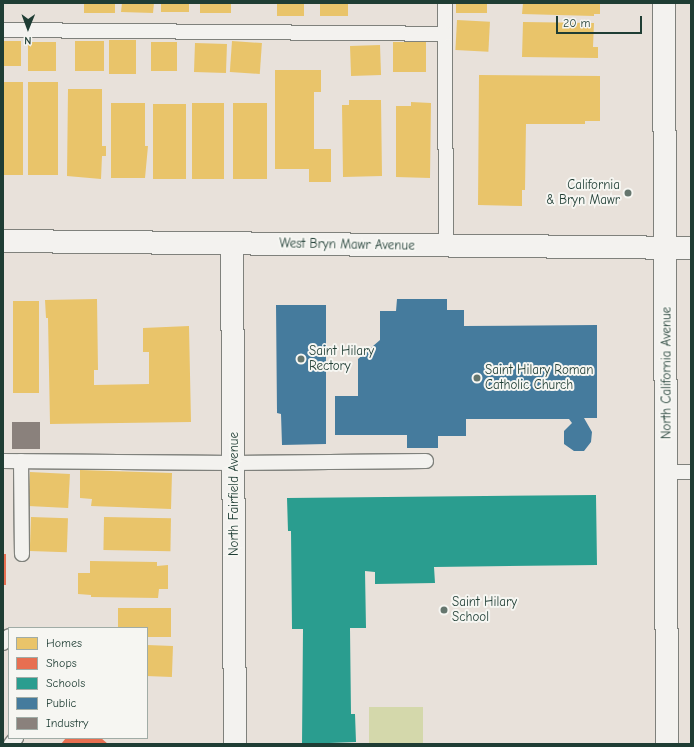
<!DOCTYPE html>
<html>
<head>
<meta charset="utf-8">
<style>
	body { margin:0 }
	#map { position:relative; width:694px; height:747px; overflow:hidden; background:#e8e1da; font-family:"Comic Neue",sans-serif }
	div>[style] { position:absolute }
	.green>* { inset:0; background:#d4d8ab; transform-origin:0 0 }
	.homes>* { inset:0; background:#e9c46a; transform-origin:0 0 }
	.shops>* { inset:0; background:#e76f51; transform-origin:0 0 }
	.schools>* { inset:0; background:#2a9d8f }
	.public>* { inset:0; background:#457b9d }
	.industry>* { inset:0; background:#8a817c; transform-origin:0 0 }
	.roads { filter:drop-shadow(1px 0 #7f817c) drop-shadow(-1px 0 #7f817c) drop-shadow(0 1px #7f817c) drop-shadow(0 -1px #7f817c) }
	.lane>* { height:14px; margin:-7px; padding:0 7px; transform-origin:7px; border-radius:7px; background:#f3f2ef }
	.street>* { height:22px; margin:-11px; padding:0 11px; transform-origin:11px; border-radius:11px; background:#f3f2ef }
	.secondary>* { height:22px; margin:-11px; padding:0 11px; transform-origin:11px; border-radius:11px; background:#f3f2ef }
	.dots>* { width:11px; height:11px; translate:-50% -50%; box-sizing:border-box; border:2px solid #f6f6f2; border-radius:50% }
	span { translate:-50% -50%; white-space:nowrap; text-align:center; line-height:1.15; -webkit-text-stroke:4px #f6f6f2; paint-order:stroke }
	.poi-label { font-size:13px; color:#1f3d34 }
	.right { translate:-100% -50%; text-align:right }
	.left { translate:0 -50%; text-align:left }
	.street-label { font-size:13px; color:#1f3d34 }
	.frame { position:absolute; inset:0; border:4px solid #1f3d34; pointer-events:none }
	.legend { position:absolute; left:8px; top:627px; width:140px; height:112px; box-sizing:border-box; background:#f6f6f2; border:1px solid #a0aca6; margin:0; padding:5px 7px; list-style:none; font-size:12px; color:#1f3d34 }
	.legend li { display:flex; align-items:center; gap:8px; height:20px }
	.legend b { width:20px; border:1px solid #a0aca6 }
	.north { position:absolute; left:8px; top:8px; width:40px; height:40px; -webkit-text-stroke:3px #f6f6f2; paint-order:stroke; rotate:181deg; font-size:11px; font-weight:700; line-height:16px; text-align:center; color:#1f3d34 }
	.north::after { content:''; display:block; margin:auto; width:14px; height:18px; background:#1f3d34; clip-path:polygon(50% 0,100% 100%,50% 72%,0 100%) }
	.scale { position:absolute; left:556px; top:16px; width:86px; height:18px; box-sizing:border-box; border:2px solid #1f3d34; border-top:0; padding-left:5px; font-size:12px; line-height:14px; white-space:nowrap; color:#1f3d34; -webkit-text-stroke:3px #f6f6f2; paint-order:stroke }
</style>
</head>
<body>
<div id="map">
	<div class="green">
		<i style="left:369px;top:707px;width:54px;height:37px"></i>
	</div>
	<div class="homes">
		<i style="left:84px;top:3px;width:31px;height:10px"></i>
		<i style="clip-path:polygon(122px 3px,154px 3px,153px 13px,121px 12px)"></i>
		<i style="left:161px;top:3px;width:28px;height:9px"></i>
		<i style="left:200px;top:3px;width:31px;height:10px"></i>
		<i style="left:277px;top:3px;width:27px;height:13px"></i>
		<i style="left:320px;top:3px;width:28px;height:13px"></i>
		<i style="left:456px;top:3px;width:31px;height:10px"></i>
		<i style="clip-path:polygon(523px 3px,594px 3px,600px 4px,600px 14px,594px 14px,594px 16px,522px 14px)"></i>
		<i style="left:457px;top:20px;width:33px;height:30px;rotate:3deg"></i>
		<i style="clip-path:polygon(523px 22px,594px 23px,593px 47px,598px 47px,598px 58px,522px 57px)"></i>
		<i style="left:136px;top:40px;width:34px;height:27px;rotate:90deg"></i>
		<i style="left:3px;top:41px;width:18px;height:25px"></i>
		<i style="left:75px;top:41px;width:29px;height:30px"></i>
		<i style="left:232px;top:41px;width:30px;height:31px;rotate:4deg"></i>
		<i style="left:28px;top:42px;width:28px;height:29px"></i>
		<i style="left:151px;top:42px;width:26px;height:29px"></i>
		<i style="left:393px;top:42px;width:33px;height:30px"></i>
		<i style="left:195px;top:43px;width:32px;height:29px;rotate:2deg"></i>
		<i style="left:380px;top:45px;width:30px;height:30px;rotate:88deg"></i>
		<i style="clip-path:polygon(275px 70px,321px 70px,321px 92px,314px 92px,314px 149px,331px 149px,331px 182px,309px 182px,309px 169px,275px 169px)"></i>
		<i style="clip-path:polygon(479px 75px,600px 76px,600px 121px,585px 121px,585px 124px,526px 124px,525px 190px,522px 190px,522px 206px,478px 205px)"></i>
		<i style="left:3px;top:82px;width:20px;height:93px"></i>
		<i style="left:28px;top:82px;width:30px;height:93px"></i>
		<i style="clip-path:polygon(68px 89px,102px 89px,102px 146px,106px 146px,106px 156px,102px 156px,101px 179px,67px 176px)"></i>
		<i style="clip-path:polygon(349px 100px,381px 100px,382px 176px,343px 177px,342px 105px,349px 105px)"></i>
		<i style="clip-path:polygon(411px 102px,431px 103px,430px 178px,396px 177px,396px 106px,411px 106px)"></i>
		<i style="clip-path:polygon(111px 103px,145px 103px,145px 146px,148px 146px,145px 178px,111px 178px)"></i>
		<i style="left:192px;top:103px;width:32px;height:76px"></i>
		<i style="left:267px;top:103px;width:76px;height:34px;rotate:90deg"></i>
		<i style="left:153px;top:104px;width:33px;height:75px"></i>
		<i style="clip-path:polygon(97px 299px,98px 370px,94px 370px,94px 385px,149px 384px,149px 352px,143px 352px,143px 328px,189px 326px,191px 422px,50px 424px,48px 318px,46px 318px,45px 300px)"></i>
		<i style="left:13px;top:301px;width:26px;height:92px"></i>
		<i style="clip-path:polygon(80px 470px,172px 473px,171px 509px,91px 506px,92px 499px,80px 498px)"></i>
		<i style="left:30px;top:472px;width:40px;height:34px;rotate:3deg"></i>
		<i style="left:31px;top:517px;width:37px;height:34px;rotate:2deg"></i>
		<i style="left:104px;top:517px;width:67px;height:33px;rotate:1deg"></i>
		<i style="clip-path:polygon(90px 561px,157px 562px,157px 566px,168px 565px,168px 589px,159px 589px,158px 598px,91px 597px,91px 595px,78px 594px,78px 573px,90px 573px)"></i>
		<i style="clip-path:polygon(118px 608px,171px 608px,171px 637px,147px 637px,147px 628px,118px 628px)"></i>
		<i style="left:147px;top:645px;width:26px;height:31px;rotate:2deg"></i>
	</div>
	<div class="shops">
		<i style="left:3px;top:554px;width:3px;height:31px"></i>
		<i style="clip-path:polygon(66px 738px,101px 738px,108px 744px,61px 744px)"></i>
	</div>
	<div class="schools">
		<i style="clip-path:polygon(596px 495px,597px 565px,434px 567px,435px 583px,375px 584px,375px 572px,365px 571px,366px 628px,350px 628px,351px 714px,355px 714px,356px 742px,302px 744px,303px 629px,292px 629px,291px 531px,288px 531px,287px 498px)"></i>
	</div>
	<div class="public">
		<i style="clip-path:polygon(397px 299px,447px 299px,447px 310px,464px 310px,464px 326px,597px 325px,597px 418px,584px 418px,592px 432px,591px 442px,584px 451px,574px 451px,564px 444px,564px 431px,572px 423px,569px 419px,466px 419px,466px 436px,438px 436px,438px 448px,407px 448px,407px 435px,335px 435px,335px 396px,358px 396px,358px 359px,380px 340px,380px 311px,396px 311px)"></i>
		<i style="clip-path:polygon(276px 305px,326px 305px,326px 444px,282px 445px,281px 414px,277px 413px)"></i>
	</div>
	<div class="industry">
		<i style="left:12px;top:422px;width:28px;height:27px"></i>
	</div>
	<div class="roads">
		<div class="lane">
			<i style="left:445px;top:3px;width:242px;rotate:89.8deg"></i>
			<i style="left:3px;top:30px;width:442px;rotate:0.5deg"></i>
			<i style="left:3px;top:461px;width:230px;rotate:0.5deg"></i>
			<i style="left:233px;top:463px;width:193px;rotate:-0.6deg"></i>
			<i style="left:21px;top:461px;width:93px;rotate:89.4deg"></i>
			<i style="left:667px;top:472px;width:24px"></i>
			<i style="left:3px;top:643px;width:9px;rotate:-49deg"></i>
			<i style="left:11px;top:744px;width:8px;rotate:-50deg"></i>
		</div>
		<div class="street">
			<i style="left:232px;top:243px;width:501px;rotate:89.66deg"></i>
		</div>
		<div class="secondary">
			<i style="left:664px;top:3px;width:741px;rotate:89.77deg"></i>
			<i style="left:3px;top:241px;width:688px;rotate:0.58deg"></i>
		</div>
	</div>
	<div class="dots">
		<i style="left:628px;top:193px;background:#65766e"></i>
		<i style="left:301px;top:359px;background:#65766e"></i>
		<i style="left:477px;top:378px;background:#65766e"></i>
		<i style="left:444px;top:610px;background:#65766e"></i>
	</div>
	<div class="poi-label">
		<span class="right" style="left:620px;top:193px">California<br>&amp; Bryn Mawr</span>
		<span class="left" style="left:309px;top:359px">Saint Hilary<br>Rectory</span>
		<span class="left" style="left:485px;top:378px">Saint Hilary Roman<br>Catholic Church</span>
		<span class="left" style="left:452px;top:610px">Saint Hilary<br>School</span>
	</div>
	<div class="street-label">
		<span style="left:347px;top:245px;rotate:1deg">West Bryn Mawr Avenue</span>
		<span style="left:667px;top:373px;rotate:-90deg">North California Avenue</span>
		<span style="left:234px;top:494px;rotate:-90deg">North Fairfield Avenue</span>
	</div>
	<div class="frame"></div>
	<ul class="legend">
	<li><b style="height:11px;background:#e9c46a"></b>Homes</li>
	<li><b style="height:11px;background:#e76f51"></b>Shops</li>
	<li><b style="height:11px;background:#2a9d8f"></b>Schools</li>
	<li><b style="height:11px;background:#457b9d"></b>Public</li>
	<li><b style="height:11px;background:#8a817c"></b>Industry</li>
	</ul>
	<div class="north">N</div>
	<div class="scale">20 m</div>
</div>
</body>
</html>
